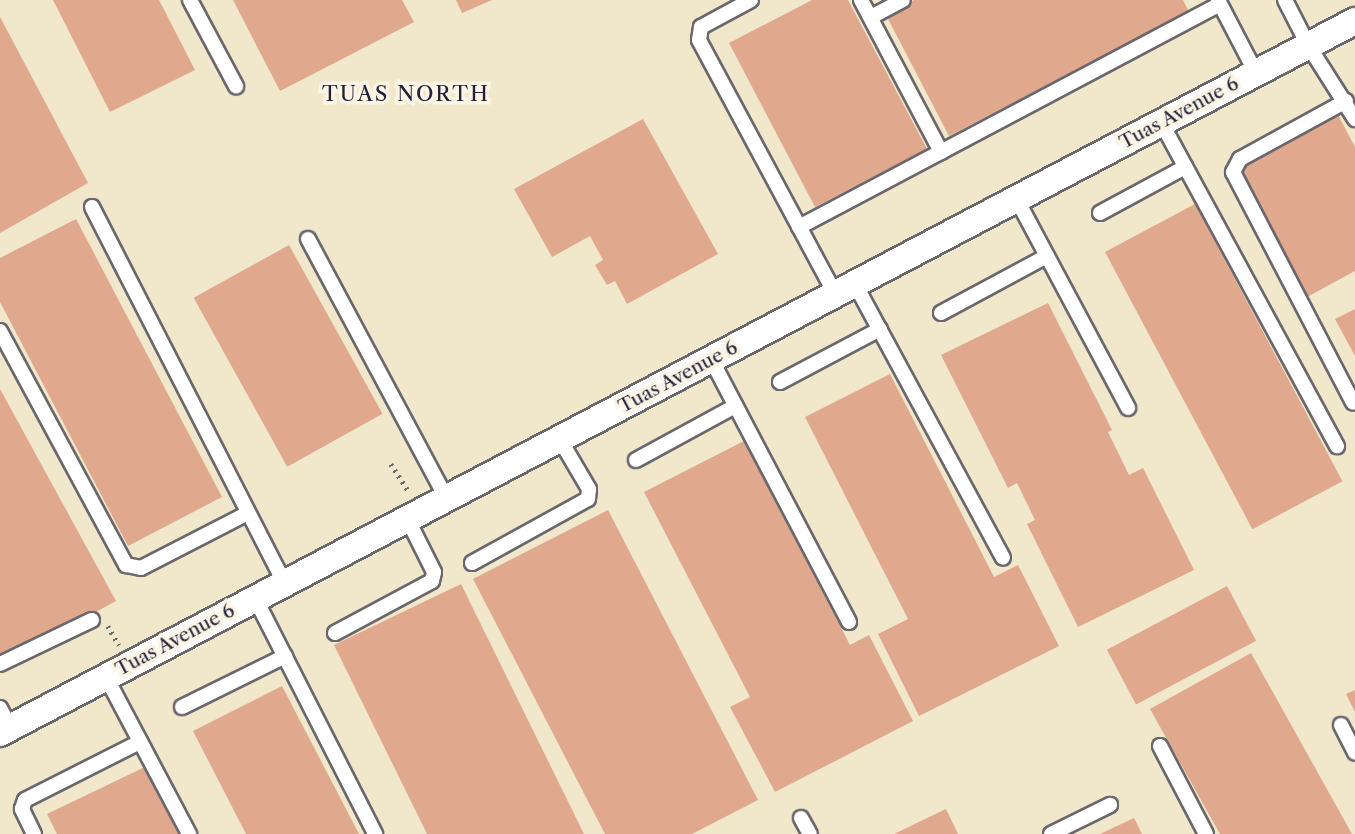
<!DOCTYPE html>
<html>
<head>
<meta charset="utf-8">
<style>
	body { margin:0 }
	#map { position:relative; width:1355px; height:834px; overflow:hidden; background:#f1e7cb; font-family:"Libre Caslon Text",serif }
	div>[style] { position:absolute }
	.building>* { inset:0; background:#e0a88d; transform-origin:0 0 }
	.path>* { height:4.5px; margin-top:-2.25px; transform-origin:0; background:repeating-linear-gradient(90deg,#6a676d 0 2px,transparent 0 7px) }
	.roads { filter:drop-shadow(2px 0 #6a676d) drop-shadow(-2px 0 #6a676d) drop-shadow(0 2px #6a676d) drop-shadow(0 -2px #6a676d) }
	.lane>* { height:14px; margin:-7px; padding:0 7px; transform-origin:7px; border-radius:7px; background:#fff }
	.street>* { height:26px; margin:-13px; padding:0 13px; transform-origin:13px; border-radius:13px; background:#fff }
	span { translate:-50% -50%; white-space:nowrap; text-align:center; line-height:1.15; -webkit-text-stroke:7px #fcf5e5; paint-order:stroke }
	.street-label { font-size:19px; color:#22223b }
	.neighbourhood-label { font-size:21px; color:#22223b; letter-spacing:2px }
</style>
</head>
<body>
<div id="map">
	<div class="building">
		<i style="clip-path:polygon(53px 0,159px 0,195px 70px,110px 112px)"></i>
		<i style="clip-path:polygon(233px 0,402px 0,414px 22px,280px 91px)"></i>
		<i style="clip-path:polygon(456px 0,492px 0,462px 13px)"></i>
		<i style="clip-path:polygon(812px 0,848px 0,927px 149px,815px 207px,729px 43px)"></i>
		<i style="clip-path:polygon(914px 0,1183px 0,1189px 12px,949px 136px,886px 15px)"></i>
		<i style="clip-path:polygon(0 17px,88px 183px,0 233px)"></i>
		<i style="clip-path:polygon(1337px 113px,1355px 147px,1355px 271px,1307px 297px,1236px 167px)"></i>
		<i style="clip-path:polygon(643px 119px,718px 254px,627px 304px,615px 281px,607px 285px,595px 265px,603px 260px,590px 236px,552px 257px,514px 189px)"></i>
		<i style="left:1195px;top:204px;width:314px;height:102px;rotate:62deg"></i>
		<i style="clip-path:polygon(76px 219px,222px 497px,128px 546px,0 302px,0 258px)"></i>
		<i style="left:289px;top:245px;width:193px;height:109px;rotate:61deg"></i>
		<i style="clip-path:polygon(1048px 303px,1112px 430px,1108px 432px,1129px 475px,1143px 468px,1194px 570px,1078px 627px,1027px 524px,1035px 520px,1017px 483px,1008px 488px,941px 355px)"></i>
		<i style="clip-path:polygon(1355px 309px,1355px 356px,1335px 319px)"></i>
		<i style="clip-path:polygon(890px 374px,994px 577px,1018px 565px,1059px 646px,919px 716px,878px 634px,908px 619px,805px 417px)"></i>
		<i style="clip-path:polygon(0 389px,116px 601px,0 664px)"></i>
		<i style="clip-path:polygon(744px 441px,850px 645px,869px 635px,913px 721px,775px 792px,730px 707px,750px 697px,644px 492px)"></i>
		<i style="clip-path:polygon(608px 510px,758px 800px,692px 834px,605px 834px,473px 579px)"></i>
		<i style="clip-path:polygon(461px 584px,584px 834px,427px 834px,334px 645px)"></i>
		<i style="left:1227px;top:586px;width:62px;height:136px;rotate:62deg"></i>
		<i style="clip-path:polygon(1251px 653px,1352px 834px,1220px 834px,1150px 709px)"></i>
		<i style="clip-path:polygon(282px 686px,359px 834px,246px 834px,193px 731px)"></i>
		<i style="clip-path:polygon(1355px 690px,1355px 712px,1346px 694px)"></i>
		<i style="clip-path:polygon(149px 765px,183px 834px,57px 834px,47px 814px)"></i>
		<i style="clip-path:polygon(946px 809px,958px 834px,894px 834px)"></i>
		<i style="clip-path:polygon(1134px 818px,1142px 834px,1100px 834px)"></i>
	</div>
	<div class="path">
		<i style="left:391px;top:464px;width:33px;rotate:57deg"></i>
		<i style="left:108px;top:626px;width:22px;rotate:60deg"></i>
	</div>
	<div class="roads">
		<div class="lane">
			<i style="left:190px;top:0;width:98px;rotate:61.9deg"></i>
			<i style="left:751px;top:0;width:57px;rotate:151.6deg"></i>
			<i style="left:701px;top:27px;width:13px;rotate:99deg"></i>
			<i style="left:699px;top:40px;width:288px;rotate:61.8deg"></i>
			<i style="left:861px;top:0;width:172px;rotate:62.2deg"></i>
			<i style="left:1218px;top:0;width:82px;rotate:62.5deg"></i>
			<i style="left:1285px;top:0;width:51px;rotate:62.9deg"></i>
			<i style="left:1308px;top:45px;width:88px;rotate:57.6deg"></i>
			<i style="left:871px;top:17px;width:36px;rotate:-28deg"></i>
			<i style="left:1346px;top:101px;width:121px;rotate:151.3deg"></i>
			<i style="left:1240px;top:159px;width:15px;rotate:118deg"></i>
			<i style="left:1233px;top:172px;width:260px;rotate:62.5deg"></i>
			<i style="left:1161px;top:122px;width:369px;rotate:61.5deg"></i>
			<i style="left:1016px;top:198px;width:238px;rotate:61.9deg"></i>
			<i style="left:92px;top:207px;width:422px;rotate:62.9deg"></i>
			<i style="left:1100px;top:213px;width:97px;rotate:-28.4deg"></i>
			<i style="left:799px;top:227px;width:476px;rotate:-27.9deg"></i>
			<i style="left:308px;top:239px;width:293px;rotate:61.9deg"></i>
			<i style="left:855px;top:284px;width:311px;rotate:61.6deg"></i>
			<i style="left:941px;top:313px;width:120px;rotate:-28.3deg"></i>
			<i style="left:0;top:331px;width:266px;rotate:61.7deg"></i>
			<i style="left:126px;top:565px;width:15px;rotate:11deg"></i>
			<i style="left:141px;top:568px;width:120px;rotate:-27.2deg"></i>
			<i style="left:711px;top:359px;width:297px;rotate:62.3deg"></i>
			<i style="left:780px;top:382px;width:113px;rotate:-27.9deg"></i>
			<i style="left:636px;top:460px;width:113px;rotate:-28.6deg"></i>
			<i style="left:472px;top:563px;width:132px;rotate:-28.9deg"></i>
			<i style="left:588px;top:499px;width:10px;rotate:-84deg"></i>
			<i style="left:589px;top:489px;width:59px;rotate:-120.5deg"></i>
			<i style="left:255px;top:598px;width:265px;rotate:63deg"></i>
			<i style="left:335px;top:633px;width:110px;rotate:-28.2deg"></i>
			<i style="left:432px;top:581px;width:9px;rotate:-77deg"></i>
			<i style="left:434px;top:572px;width:60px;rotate:-116.6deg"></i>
			<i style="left:0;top:664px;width:102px;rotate:-25.6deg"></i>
			<i style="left:106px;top:677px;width:178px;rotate:62.1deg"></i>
			<i style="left:182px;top:707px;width:115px;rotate:-26.3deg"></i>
			<i style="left:0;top:708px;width:21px;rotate:62deg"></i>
			<i style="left:1341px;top:725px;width:31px;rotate:63deg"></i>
			<i style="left:1160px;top:746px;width:99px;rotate:62.4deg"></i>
			<i style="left:801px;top:818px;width:18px;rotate:61deg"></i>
			<i style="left:34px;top:834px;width:28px;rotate:-116deg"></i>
			<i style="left:22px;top:809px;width:9px;rotate:-72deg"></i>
			<i style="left:25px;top:800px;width:129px;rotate:-26.8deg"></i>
			<i style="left:1051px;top:834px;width:66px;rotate:-26.2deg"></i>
		</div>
		<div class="street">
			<i style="left:0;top:733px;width:1531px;rotate:-27.72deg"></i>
		</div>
	</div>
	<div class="street-label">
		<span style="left:1179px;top:113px;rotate:-28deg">Tuas Avenue 6</span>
		<span style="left:678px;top:377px;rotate:-28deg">Tuas Avenue 6</span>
		<span style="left:175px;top:640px;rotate:-28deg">Tuas Avenue 6</span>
	</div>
	<div class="neighbourhood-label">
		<span style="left:406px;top:94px">TUAS NORTH</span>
	</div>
</div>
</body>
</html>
